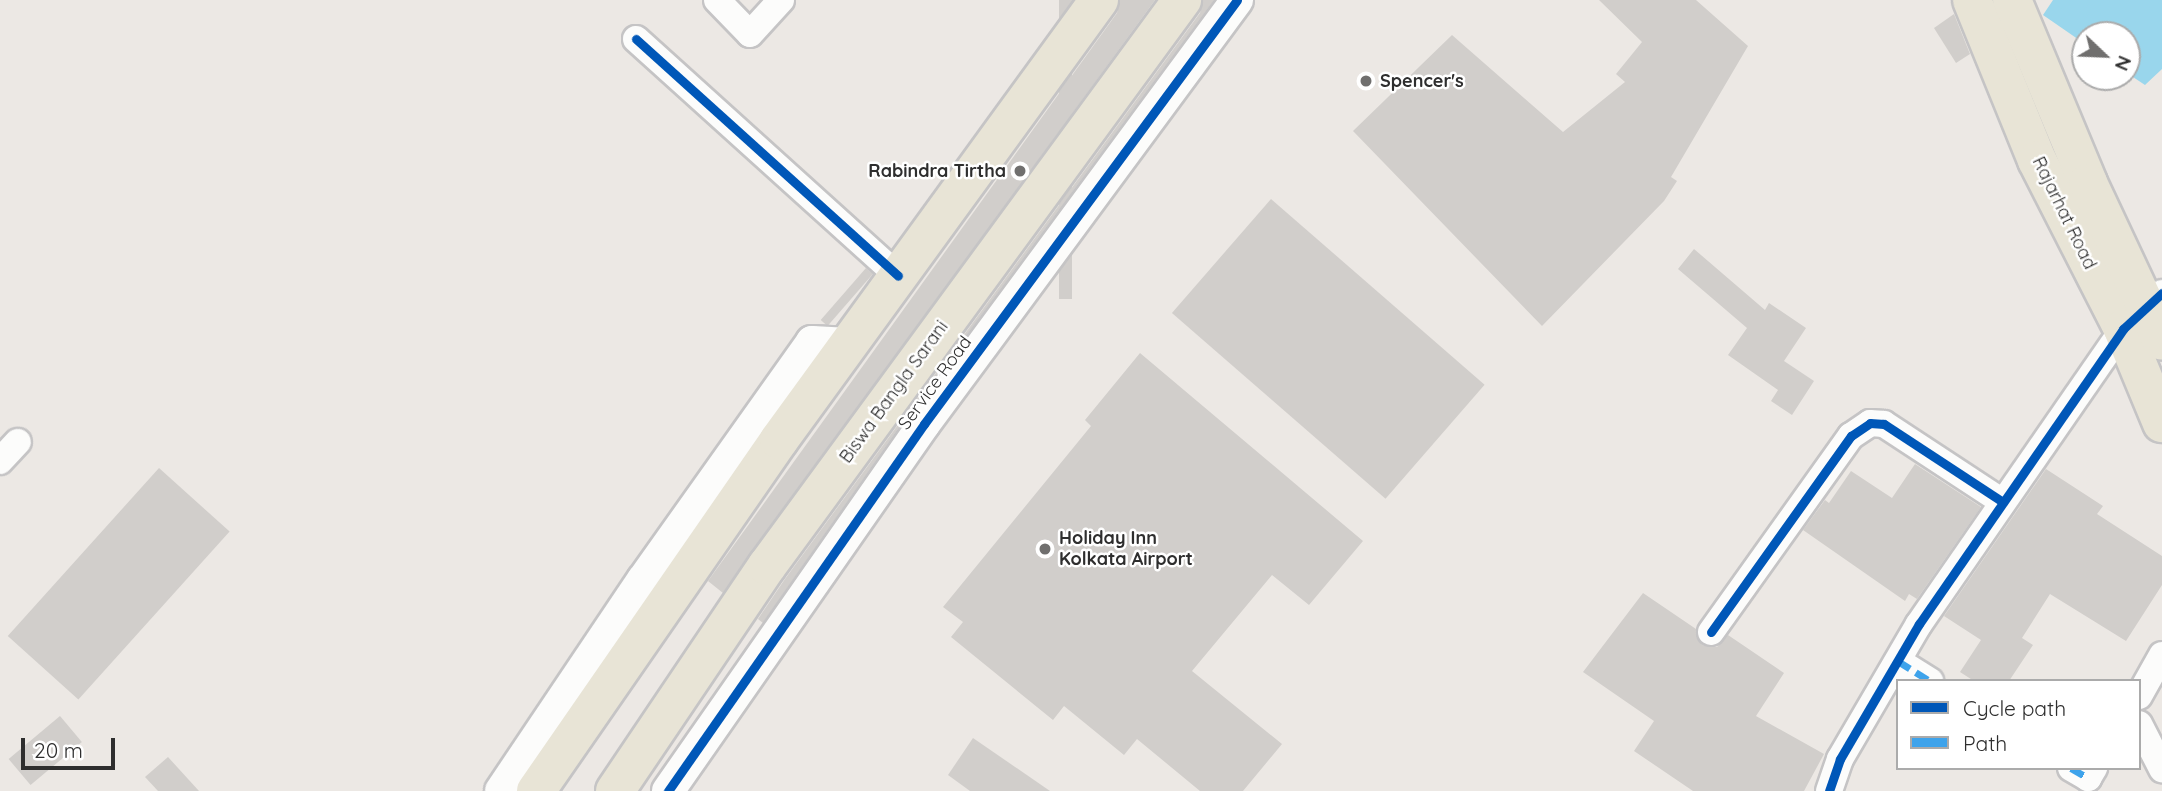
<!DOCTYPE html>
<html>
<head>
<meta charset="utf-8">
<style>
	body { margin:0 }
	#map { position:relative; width:2162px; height:791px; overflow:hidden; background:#ece8e4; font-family:Quicksand,sans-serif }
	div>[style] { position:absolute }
	.water>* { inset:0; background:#99d6ec }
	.building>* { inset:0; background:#d1cecb; transform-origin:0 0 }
	.roads { filter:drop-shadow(2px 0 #c5c4c5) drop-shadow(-2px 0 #c5c4c5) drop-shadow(0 2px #c5c4c5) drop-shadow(0 -2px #c5c4c5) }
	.minor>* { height:26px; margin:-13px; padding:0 13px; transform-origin:13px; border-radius:13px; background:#fcfcfb }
	.tertiary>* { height:32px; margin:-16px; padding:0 16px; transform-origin:16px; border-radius:16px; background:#fcfcfb }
	.primary>* { height:38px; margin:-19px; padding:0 19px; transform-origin:19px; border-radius:19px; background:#e8e4d6 }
	.quiet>* { height:7px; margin-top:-3.5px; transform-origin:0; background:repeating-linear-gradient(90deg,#3ea3eb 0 14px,transparent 0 21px) }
	.cycleway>* { height:9px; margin:-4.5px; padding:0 4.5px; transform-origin:4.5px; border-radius:4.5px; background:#0057b8 }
	.dots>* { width:19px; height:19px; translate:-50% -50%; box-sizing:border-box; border:4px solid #fff; border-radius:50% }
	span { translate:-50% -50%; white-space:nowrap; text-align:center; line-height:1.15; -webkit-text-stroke:5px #fff; paint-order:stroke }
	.poi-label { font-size:18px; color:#2e2e2e; font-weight:700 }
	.left { translate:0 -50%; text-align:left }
	.right { translate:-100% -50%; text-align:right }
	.street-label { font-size:18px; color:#2e2e2e }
	.legend { position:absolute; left:1896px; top:679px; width:245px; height:91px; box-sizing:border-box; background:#fff; border:2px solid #ababab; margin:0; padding:9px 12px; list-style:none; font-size:21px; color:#2e2e2e }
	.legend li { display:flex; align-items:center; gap:14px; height:35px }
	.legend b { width:35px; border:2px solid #ababab }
	.north { position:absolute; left:2071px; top:21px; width:70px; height:70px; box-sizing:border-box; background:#fff; border:2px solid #ababab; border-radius:50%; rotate:113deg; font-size:19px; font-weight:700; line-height:28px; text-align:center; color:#2e2e2e }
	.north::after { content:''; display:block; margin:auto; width:24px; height:32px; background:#706f6e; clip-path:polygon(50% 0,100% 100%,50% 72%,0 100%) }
	.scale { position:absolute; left:21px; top:738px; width:94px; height:32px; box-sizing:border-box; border:4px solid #2e2e2e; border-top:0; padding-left:9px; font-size:21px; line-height:24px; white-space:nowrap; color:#2e2e2e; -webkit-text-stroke:5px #fff; paint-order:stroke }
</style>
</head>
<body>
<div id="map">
	<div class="water">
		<i style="clip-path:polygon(2053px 0,2162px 0,2162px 69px,2145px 85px,2127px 73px,2127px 35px,2085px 35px,2085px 44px,2043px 15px)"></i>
	</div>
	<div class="building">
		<i style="left:1059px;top:0;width:13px;height:299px"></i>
		<i style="clip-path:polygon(1120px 0,1155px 0,723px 593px,708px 581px,1117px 13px)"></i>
		<i style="clip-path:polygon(1203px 0,1214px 0,909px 413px,763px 623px,758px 619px,785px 579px,1200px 13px)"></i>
		<i style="clip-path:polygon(1599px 0,1696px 0,1748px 46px,1671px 177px,1677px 181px,1664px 201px,1542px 326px,1353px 131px,1452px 35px,1563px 132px,1625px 82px,1616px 74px,1642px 42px)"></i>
		<i style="clip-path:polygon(1954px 14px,1970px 54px,1956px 63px,1934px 28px)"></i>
		<i style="left:1271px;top:199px;width:283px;height:151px;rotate:41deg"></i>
		<i style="clip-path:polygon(1694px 249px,1765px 310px,1769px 303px,1806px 328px,1784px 361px,1814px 381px,1792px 415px,1771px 401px,1778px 390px,1728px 355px,1747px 328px,1678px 269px)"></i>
		<i style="left:866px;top:268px;width:9px;height:69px;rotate:41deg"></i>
		<i style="clip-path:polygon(1140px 353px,1363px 541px,1309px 605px,1272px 575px,1192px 671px,1282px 744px,1243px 791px,1200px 791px,1137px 739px,1124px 755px,1064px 706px,1053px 720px,951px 637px,963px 622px,943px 607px,1091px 426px,1085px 420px)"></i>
		<i style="clip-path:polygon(1915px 464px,1981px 507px,1917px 599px,1909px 594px,1905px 601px,1803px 530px,1825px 500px,1829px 503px,1851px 471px,1892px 498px)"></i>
		<i style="left:159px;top:468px;width:95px;height:226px;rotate:42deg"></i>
		<i style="clip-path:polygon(2046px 469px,2103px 506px,2097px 514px,2162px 556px,2162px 585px,2126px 641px,2050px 594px,2022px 638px,2033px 645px,2009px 681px,1974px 681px,1960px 672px,1981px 640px,1944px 616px)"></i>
		<i style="clip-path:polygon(1643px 593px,1696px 629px,1702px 645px,1717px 647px,1728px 635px,1784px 673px,1756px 716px,1824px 754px,1804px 791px,1693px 791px,1634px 751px,1654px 721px,1583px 672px)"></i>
		<i style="left:60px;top:716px;width:34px;height:67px;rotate:50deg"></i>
		<i style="clip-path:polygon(973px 738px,1050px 791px,970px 791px,948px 775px)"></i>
		<i style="clip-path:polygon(168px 757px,199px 791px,158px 791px,145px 777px)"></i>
	</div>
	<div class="roads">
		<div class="minor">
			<i style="left:717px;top:0;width:47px;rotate:45.9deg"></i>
			<i style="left:750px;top:34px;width:46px;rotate:-47.6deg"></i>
			<i style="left:636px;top:39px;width:353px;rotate:42.1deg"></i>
			<i style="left:0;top:461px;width:26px;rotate:-47deg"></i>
			<i style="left:1711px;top:632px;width:241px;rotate:-54.5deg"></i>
			<i style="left:1851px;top:436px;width:23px;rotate:-34deg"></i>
			<i style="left:1870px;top:423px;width:14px;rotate:4deg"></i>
			<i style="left:1884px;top:424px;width:140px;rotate:33.3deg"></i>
			<i style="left:1898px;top:661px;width:38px;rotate:32deg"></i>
			<i style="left:2139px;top:696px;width:47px;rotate:-60.7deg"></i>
			<i style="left:2139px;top:724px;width:51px;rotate:62.9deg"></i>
			<i style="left:2071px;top:768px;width:20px;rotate:30deg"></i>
			<i style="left:2088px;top:778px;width:12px;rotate:-59deg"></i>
			<i style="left:1829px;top:791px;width:34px;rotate:-71deg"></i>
			<i style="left:1840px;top:759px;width:156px;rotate:-59.7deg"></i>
			<i style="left:1919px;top:624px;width:359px;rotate:-55.3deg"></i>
			<i style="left:2123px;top:329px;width:53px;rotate:-42.7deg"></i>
		</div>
		<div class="tertiary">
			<i style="left:501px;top:791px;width:254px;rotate:-56.1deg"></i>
			<i style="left:643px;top:580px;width:292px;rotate:-54.6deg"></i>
			<i style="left:812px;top:342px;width:37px;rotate:3deg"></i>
			<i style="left:668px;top:791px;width:447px;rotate:-55.1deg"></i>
			<i style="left:924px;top:424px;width:527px;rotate:-53.56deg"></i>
		</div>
		<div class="primary">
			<i style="left:1972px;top:0;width:173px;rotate:67.9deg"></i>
			<i style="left:2037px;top:160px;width:190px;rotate:63deg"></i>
			<i style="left:2123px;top:329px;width:102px;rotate:67.5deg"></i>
			<i style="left:2012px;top:0;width:198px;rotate:67.4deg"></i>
			<i style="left:2088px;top:183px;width:174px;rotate:64.9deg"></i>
			<i style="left:536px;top:791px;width:427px;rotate:-55.3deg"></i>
			<i style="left:779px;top:440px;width:544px;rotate:-53.97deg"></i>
			<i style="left:615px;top:791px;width:272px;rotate:-56deg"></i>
			<i style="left:767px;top:566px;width:702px;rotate:-53.75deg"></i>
		</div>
	</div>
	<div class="quiet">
		<i style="left:1898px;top:661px;width:38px;rotate:32deg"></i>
		<i style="left:2071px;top:768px;width:20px;rotate:30deg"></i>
	</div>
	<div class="cycleway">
		<i style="left:636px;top:39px;width:353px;rotate:42.1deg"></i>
		<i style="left:1711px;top:632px;width:241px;rotate:-54.5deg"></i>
		<i style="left:1851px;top:436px;width:23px;rotate:-34deg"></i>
		<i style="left:1870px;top:423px;width:14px;rotate:4deg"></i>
		<i style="left:1884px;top:424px;width:140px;rotate:33.3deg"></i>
		<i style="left:668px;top:791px;width:447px;rotate:-55.1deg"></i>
		<i style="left:924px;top:424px;width:527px;rotate:-53.56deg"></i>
		<i style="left:1829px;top:791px;width:34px;rotate:-71deg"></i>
		<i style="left:1840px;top:759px;width:156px;rotate:-59.7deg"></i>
		<i style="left:1919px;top:624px;width:359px;rotate:-55.3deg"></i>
		<i style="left:2123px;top:329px;width:53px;rotate:-42.7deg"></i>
	</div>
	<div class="dots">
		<i style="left:1366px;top:81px;background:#706f6e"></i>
		<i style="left:1020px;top:171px;background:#706f6e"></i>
		<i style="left:1045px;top:549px;background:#706f6e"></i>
	</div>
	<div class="poi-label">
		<span class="left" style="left:1380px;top:81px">Spencer's</span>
		<span class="right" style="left:1006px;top:171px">Rabindra Tirtha</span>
		<span class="left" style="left:1059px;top:549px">Holiday Inn<br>Kolkata Airport</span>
	</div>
	<div class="street-label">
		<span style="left:2064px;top:213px;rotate:64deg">Rajarhat Road</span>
		<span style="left:935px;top:383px;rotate:-54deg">Service Road</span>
		<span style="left:894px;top:392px;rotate:-54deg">Biswa Bangla Sarani</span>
	</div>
	<ul class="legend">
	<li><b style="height:9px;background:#0057b8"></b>Cycle path</li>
	<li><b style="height:9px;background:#3ea3eb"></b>Path</li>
	</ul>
	<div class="north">N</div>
	<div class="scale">20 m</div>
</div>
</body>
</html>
